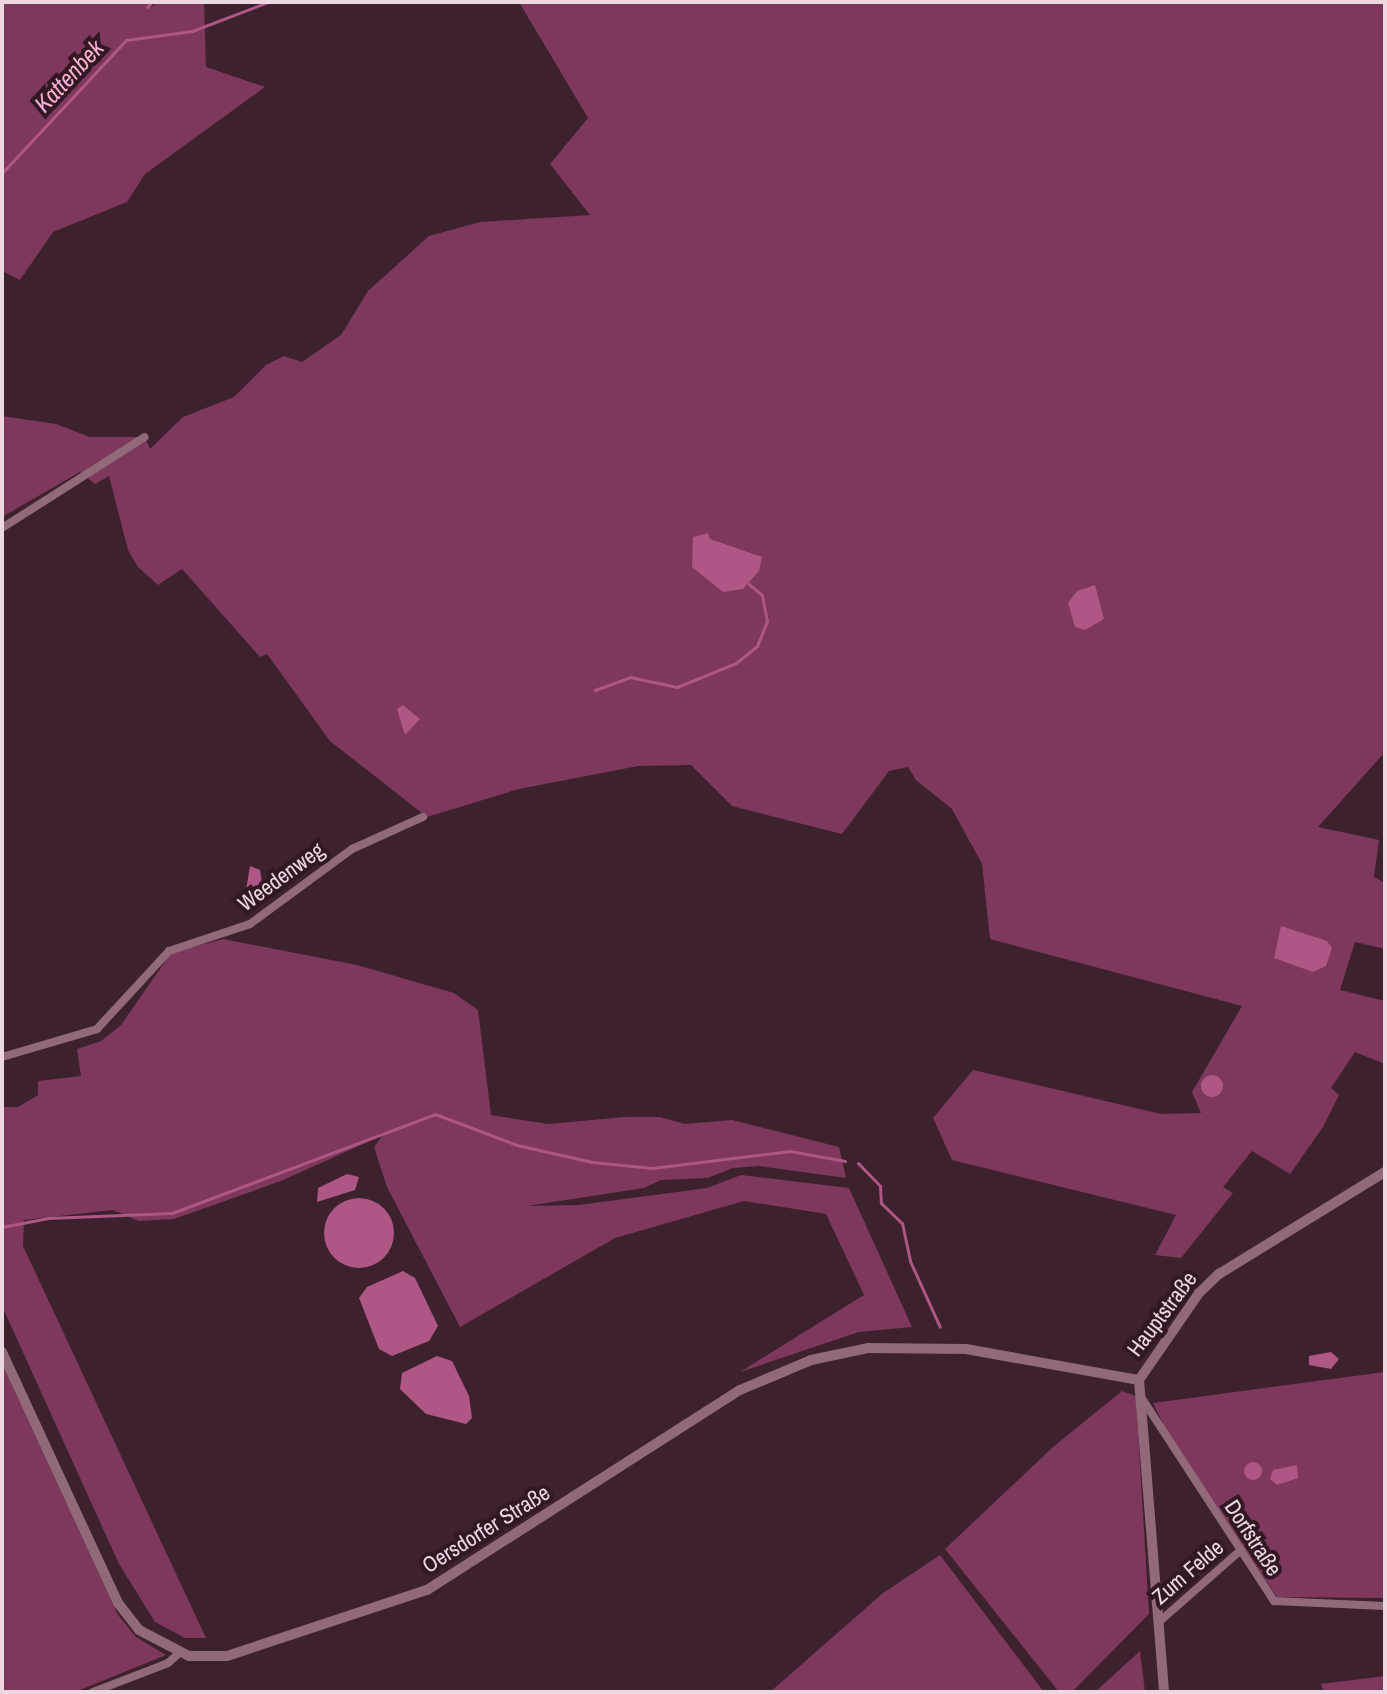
<!DOCTYPE html>
<html>
<head>
<meta charset="utf-8">
<style>
	body { margin:0 }
	#map { position:relative; width:1387px; height:1694px; overflow:hidden; background:#3d212f; font-family:"Archivo Narrow",sans-serif }
	div>[style] { position:absolute }
	.green>* { inset:0; background:#7d385c }
	.water>* { inset:0; background:#ae5684 }
	.round { border-radius:50% }
	.stream>* { height:3px; margin:-1.5px; padding:0 1.5px; transform-origin:1.5px; border-radius:1.5px; background:#ae5684 }
	.minor>* { height:8px; margin:-4px; padding:0 4px; transform-origin:4px; border-radius:4px; background:#91697b }
	.tertiary>* { height:10px; margin:-5px; padding:0 5px; transform-origin:5px; border-radius:5px; background:#91697b }
	span { translate:-50% -50%; white-space:nowrap; text-align:center; line-height:1.15; -webkit-text-stroke:8px #321725; paint-order:stroke }
	.street-label { font-size:22px; color:#ebd8e0 }
	.water-label { font-size:24px; color:#f7afd1; font-style:italic }
	.frame { position:absolute; inset:0; border:4px solid #ebd8e0; pointer-events:none }
</style>
</head>
<body>
<div id="map">
	<div class="green">
		<i style="clip-path:polygon(2px 2px,154px 2px,150px 8px,158px 2px,204px 2px,206px 67px,265px 87px,145px 174px,127px 202px,53px 232px,20px 280px,2px 271px)"></i>
		<i style="clip-path:polygon(519px 2px,1385px 2px,1385px 752px,1318px 827px,1379px 840px,1374px 877px,1385px 883px,1385px 949px,1355px 942px,1340px 990px,1385px 1001px,1385px 1064px,1355px 1052px,1331px 1088px,1339px 1095px,1323px 1127px,1290px 1174px,1252px 1151px,1223px 1187px,1233px 1193px,1181px 1258px,1155px 1255px,1176px 1215px,952px 1160px,933px 1118px,973px 1070px,1161px 1114px,1201px 1113px,1192px 1092px,1242px 1006px,990px 939px,982px 864px,952px 809px,916px 780px,908px 767px,889px 771px,842px 834px,732px 806px,691px 765px,638px 766px,519px 789px,427px 817px,330px 741px,267px 654px,260px 657px,182px 569px,158px 585px,138px 567px,128px 550px,109px 476px,95px 484px,80px 472px,2px 517px,2px 416px,56px 424px,90px 437px,145px 437px,150px 449px,183px 417px,234px 397px,266px 365px,284px 356px,302px 362px,341px 335px,368px 291px,429px 236px,480px 222px,590px 215px,550px 164px,588px 118px)"></i>
		<i style="clip-path:polygon(223px 939px,357px 965px,454px 993px,478px 1010px,491px 1115px,548px 1124px,625px 1117px,660px 1117px,685px 1124px,732px 1120px,839px 1147px,846px 1178px,759px 1166px,733px 1168px,707px 1178px,661px 1180px,644px 1188px,527px 1206px,579px 1205px,707px 1188px,741px 1175px,849px 1188px,912px 1327px,859px 1332px,740px 1372px,864px 1295px,826px 1214px,744px 1201px,615px 1238px,460px 1327px,387px 1187px,374px 1147px,383px 1135px,281px 1181px,174px 1219px,139px 1221px,113px 1210px,24px 1220px,23px 1246px,206px 1638px,185px 1638px,155px 1622px,119px 1564px,2px 1306px,2px 1107px,18px 1107px,38px 1095px,38px 1081px,81px 1076px,77px 1049px,101px 1041px,121px 1025px,171px 953px)"></i>
		<i style="clip-path:polygon(2px 1364px,118px 1615px,136px 1637px,166px 1655px,75px 1692px,2px 1692px)"></i>
		<i style="clip-path:polygon(1385px 1372px,1383px 1598px,1277px 1597px,1170px 1437px,1153px 1403px)"></i>
		<i style="clip-path:polygon(1122px 1391px,1136px 1396px,1149px 1614px,1072px 1692px,1059px 1692px,945px 1549px,1053px 1447px)"></i>
		<i style="clip-path:polygon(940px 1555px,1044px 1692px,770px 1692px,883px 1593px)"></i>
		<i style="clip-path:polygon(1140px 1651px,1145px 1692px,1095px 1692px)"></i>
		<i style="clip-path:polygon(1385px 1676px,1385px 1692px,1324px 1692px,1321px 1684px)"></i>
	</div>
	<div class="water">
		<i style="clip-path:polygon(708px 533px,710px 539px,762px 557px,759px 571px,743px 589px,723px 592px,692px 567px,693px 537px)"></i>
		<i style="clip-path:polygon(1095px 585px,1104px 619px,1085px 630px,1075px 627px,1068px 603px,1077px 591px)"></i>
		<i style="clip-path:polygon(403px 705px,420px 719px,405px 735px,397px 709px)"></i>
		<i style="clip-path:polygon(250px 866px,260px 870px,262px 883px,244px 902px)"></i>
		<i style="clip-path:polygon(1281px 926px,1327px 941px,1332px 948px,1326px 966px,1313px 972px,1274px 958px)"></i>
		<i class="round" style="left:1201px;top:1075px;width:22px;height:22px"></i>
		<i style="clip-path:polygon(347px 1174px,359px 1177px,355px 1190px,317px 1202px,318px 1188px)"></i>
		<i class="round" style="left:324px;top:1198px;width:70px;height:70px"></i>
		<i style="clip-path:polygon(403px 1271px,415px 1278px,438px 1326px,429px 1341px,392px 1356px,379px 1349px,359px 1298px,367px 1287px)"></i>
		<i style="clip-path:polygon(1331px 1352px,1339px 1359px,1331px 1369px,1309px 1365px,1309px 1356px)"></i>
		<i style="clip-path:polygon(437px 1356px,452px 1361px,469px 1396px,472px 1418px,466px 1424px,426px 1414px,400px 1389px,402px 1373px)"></i>
		<i class="round" style="left:1244px;top:1462px;width:18px;height:18px"></i>
		<i style="clip-path:polygon(1297px 1465px,1298px 1478px,1277px 1485px,1270px 1479px,1273px 1470px)"></i>
	</div>
	<div class="stream">
		<i style="left:147px;top:7px;width:7px;rotate:-45deg"></i>
		<i style="left:2px;top:173px;width:182px;rotate:-47deg"></i>
		<i style="left:126px;top:40px;width:67px;rotate:-7.8deg"></i>
		<i style="left:192px;top:31px;width:81px;rotate:-20.9deg"></i>
		<i style="left:595px;top:690px;width:37px;rotate:-20deg"></i>
		<i style="left:630px;top:677px;width:48px;rotate:12deg"></i>
		<i style="left:677px;top:687px;width:64px;rotate:-22.1deg"></i>
		<i style="left:736px;top:663px;width:27px;rotate:-39deg"></i>
		<i style="left:757px;top:646px;width:27px;rotate:-68deg"></i>
		<i style="left:767px;top:621px;width:26px;rotate:-101deg"></i>
		<i style="left:762px;top:595px;width:17px;rotate:-140deg"></i>
		<i style="left:858px;top:1163px;width:32px;rotate:46deg"></i>
		<i style="left:880px;top:1186px;width:17px;rotate:87deg"></i>
		<i style="left:881px;top:1203px;width:29px;rotate:44deg"></i>
		<i style="left:902px;top:1223px;width:39px;rotate:78deg"></i>
		<i style="left:910px;top:1261px;width:72px;rotate:65.6deg"></i>
		<i style="left:2px;top:1227px;width:47px;rotate:-11.1deg"></i>
		<i style="left:48px;top:1218px;width:124px;rotate:-2.3deg"></i>
		<i style="left:172px;top:1213px;width:281px;rotate:-20.6deg"></i>
		<i style="left:435px;top:1114px;width:88px;rotate:20.7deg"></i>
		<i style="left:517px;top:1145px;width:77px;rotate:12.8deg"></i>
		<i style="left:592px;top:1162px;width:60px;rotate:5.7deg"></i>
		<i style="left:652px;top:1168px;width:139px;rotate:-7deg"></i>
		<i style="left:790px;top:1151px;width:56px;rotate:10.3deg"></i>
	</div>
	<div class="minor">
		<i style="left:2px;top:528px;width:169px;rotate:-32.5deg"></i>
		<i style="left:2px;top:1057px;width:99px;rotate:-16.4deg"></i>
		<i style="left:97px;top:1029px;width:106px;rotate:-47.3deg"></i>
		<i style="left:169px;top:951px;width:85px;rotate:-18.4deg"></i>
		<i style="left:250px;top:924px;width:127px;rotate:-36.3deg"></i>
		<i style="left:352px;top:849px;width:78px;rotate:-24.3deg"></i>
		<i style="left:1143px;top:1400px;width:240px;rotate:56.9deg"></i>
		<i style="left:1274px;top:1601px;width:111px;rotate:2.6deg"></i>
		<i style="left:1160px;top:1621px;width:108px;rotate:-41.2deg"></i>
		<i style="left:93px;top:1692px;width:80px;rotate:-21.1deg"></i>
		<i style="left:168px;top:1663px;width:15px;rotate:-42deg"></i>
	</div>
	<div class="tertiary">
		<i style="left:2px;top:1352px;width:277px;rotate:65.2deg"></i>
		<i style="left:118px;top:1603px;width:34px;rotate:52deg"></i>
		<i style="left:139px;top:1630px;width:56px;rotate:27.5deg"></i>
		<i style="left:189px;top:1656px;width:38px"></i>
		<i style="left:227px;top:1656px;width:211px;rotate:-18.3deg"></i>
		<i style="left:427px;top:1590px;width:371px;rotate:-32.6deg"></i>
		<i style="left:740px;top:1390px;width:77px;rotate:-22.9deg"></i>
		<i style="left:811px;top:1360px;width:58px;rotate:-11.9deg"></i>
		<i style="left:868px;top:1348px;width:98px;rotate:0.6deg"></i>
		<i style="left:966px;top:1349px;width:176px;rotate:10.2deg"></i>
		<i style="left:1139px;top:1380px;width:106px;rotate:-55.4deg"></i>
		<i style="left:1199px;top:1293px;width:28px;rotate:-44deg"></i>
		<i style="left:1219px;top:1274px;width:195px;rotate:-31.6deg"></i>
		<i style="left:1139px;top:1380px;width:313px;rotate:85.4deg"></i>
	</div>
	<div class="street-label">
		<span style="left:281px;top:877px;rotate:-36deg">Weedenweg</span>
		<span style="left:1162px;top:1314px;rotate:-53deg">Hauptstraße</span>
		<span style="left:486px;top:1529px;rotate:-32deg">Oersdorfer Straße</span>
		<span style="left:1253px;top:1538px;rotate:57deg">Dorfstraße</span>
		<span style="left:1188px;top:1572px;rotate:-41deg">Zum Felde</span>
	</div>
	<div class="water-label">
		<span style="left:69px;top:76px;rotate:-47deg">Kattenbek</span>
	</div>
	<div class="frame"></div>
</div>
</body>
</html>
